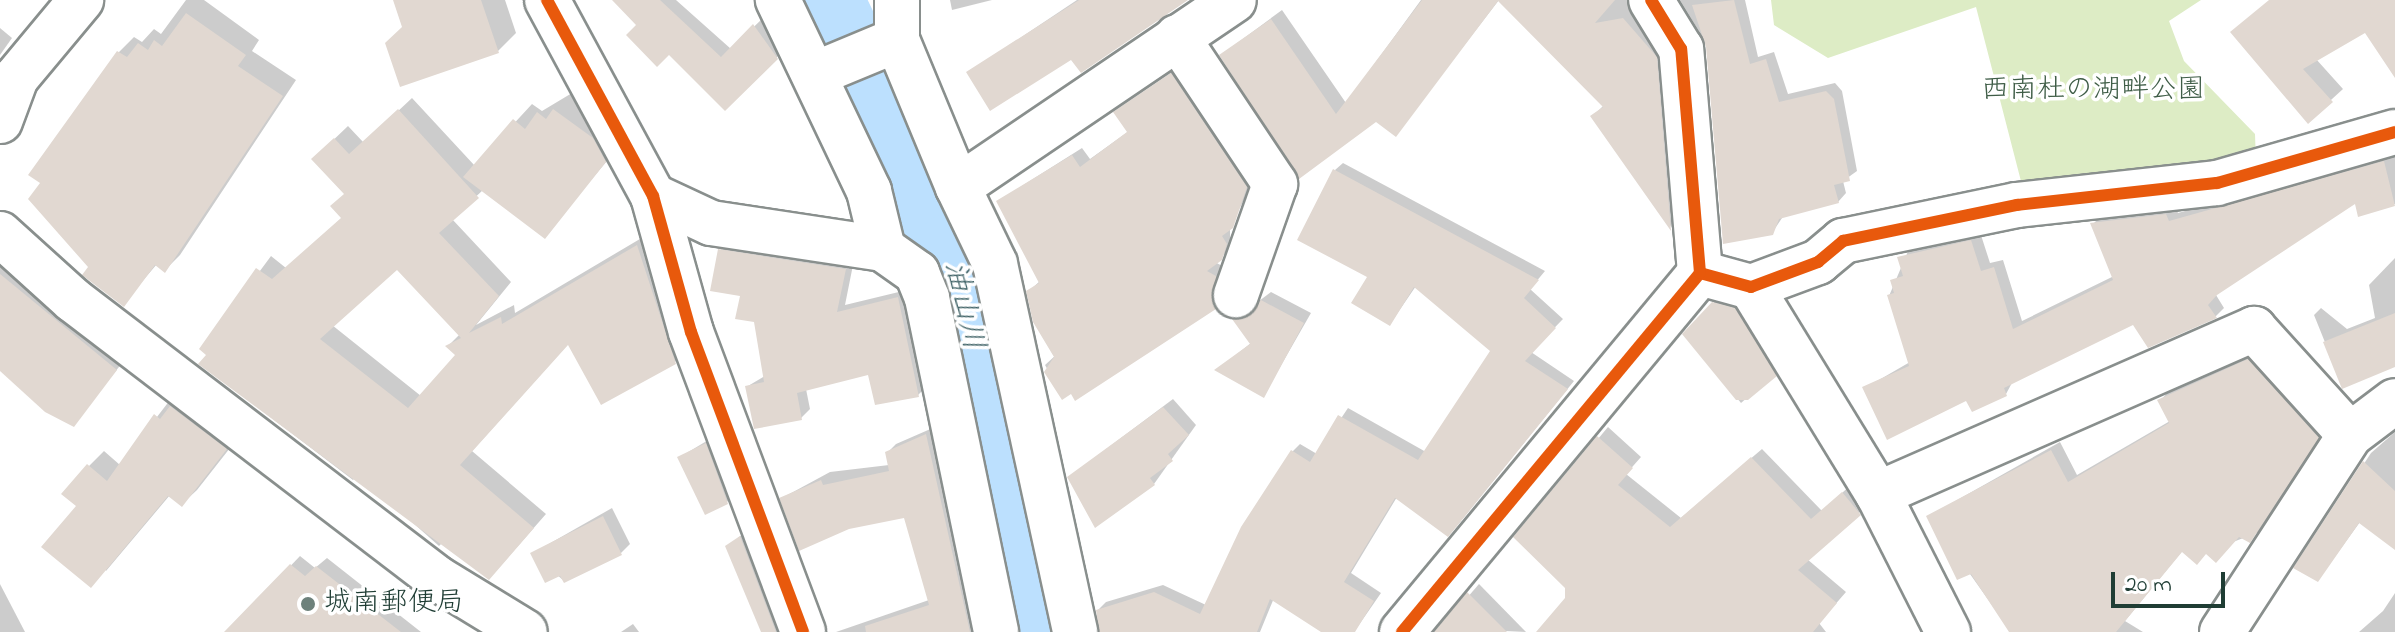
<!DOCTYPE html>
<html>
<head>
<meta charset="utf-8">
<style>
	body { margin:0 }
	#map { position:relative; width:2395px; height:632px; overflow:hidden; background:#fff; font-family:"Indie Flower","Klee One",sans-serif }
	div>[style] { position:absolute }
	.green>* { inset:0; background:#ddecc5 }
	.shadow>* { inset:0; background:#0003 }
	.river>* { height:68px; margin:-34px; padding:0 34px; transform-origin:34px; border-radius:34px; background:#bce0fe }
	.building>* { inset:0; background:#e1d8d1 }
	.roads { filter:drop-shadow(2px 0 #898f8d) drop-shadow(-2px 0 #898f8d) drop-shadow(0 2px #898f8d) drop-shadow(0 -2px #898f8d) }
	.street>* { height:44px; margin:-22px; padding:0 22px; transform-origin:22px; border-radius:22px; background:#fff }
	.cycleway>* { height:12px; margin:-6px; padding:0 6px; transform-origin:6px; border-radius:6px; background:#e8590c }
	.dots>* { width:22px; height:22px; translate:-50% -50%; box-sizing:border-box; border:4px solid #fff; border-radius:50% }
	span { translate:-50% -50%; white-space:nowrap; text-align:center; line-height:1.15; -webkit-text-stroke:7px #fff; paint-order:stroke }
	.park-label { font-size:28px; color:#3f5d47 }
	.poi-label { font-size:28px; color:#1f3d34 }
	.left { translate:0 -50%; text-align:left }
	.water-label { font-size:30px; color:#3f6266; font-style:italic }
	.scale { position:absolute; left:2111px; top:572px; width:114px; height:36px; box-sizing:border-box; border:4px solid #1f3d34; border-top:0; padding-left:10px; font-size:24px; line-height:28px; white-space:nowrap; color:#1f3d34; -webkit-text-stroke:6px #fff; paint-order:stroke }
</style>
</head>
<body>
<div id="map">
	<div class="green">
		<i style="clip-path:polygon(1771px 0,2201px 0,2169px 21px,2184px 61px,2255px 134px,2256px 162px,2023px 189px,1976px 7px,1828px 58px,1774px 25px)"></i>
	</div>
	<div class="shadow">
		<i style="clip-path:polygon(186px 0,204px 0,259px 40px,252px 51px,296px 80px,180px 255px,165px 270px,157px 264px,123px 304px,91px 267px,119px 52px,134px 37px,142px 42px,154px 29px,161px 34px)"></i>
		<i style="clip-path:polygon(395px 0,505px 0,516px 33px,498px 51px,404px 27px)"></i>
		<i style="clip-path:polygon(615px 0,676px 0,731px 49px,763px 18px,785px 49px,725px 109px)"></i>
		<i style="clip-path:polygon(950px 0,992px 0,952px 10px)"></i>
		<i style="clip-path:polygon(1077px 0,1181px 0,1072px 58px,969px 72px)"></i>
		<i style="clip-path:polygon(1421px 0,1644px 0,1666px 46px,1681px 219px,1672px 228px,1593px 116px,1604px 105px,1499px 0,1396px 134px,1376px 119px,1300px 176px,1221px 55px,1282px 10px,1346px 103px)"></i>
		<i style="clip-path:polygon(1680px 0,1745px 0,1758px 57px,1774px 52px,1788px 94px,1835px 83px,1842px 91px,1857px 171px,1843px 181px,1846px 193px,1838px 202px,1784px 215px,1772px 233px,1708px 46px)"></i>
		<i style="clip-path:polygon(2270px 0,2395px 0,2395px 73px,2366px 31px,2316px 59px,2343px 89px,2308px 121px)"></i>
		<i style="clip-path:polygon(0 28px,12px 38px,0 55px)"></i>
		<i style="clip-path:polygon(1181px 66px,1255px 178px,1230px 227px,1230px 249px,1215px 262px,1224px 267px,1224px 298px,1063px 397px,1045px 365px,1056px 355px,1029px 291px,1040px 281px,998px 201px,1082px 148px,1090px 159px,1129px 131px,1116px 112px)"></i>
		<i style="clip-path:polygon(evenodd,572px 93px,610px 121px,622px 143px,544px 236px,483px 190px,452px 219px,511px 282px,476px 325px,514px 305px,515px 313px,650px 233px,688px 349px,675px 362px,569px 343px,472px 451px,546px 514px,502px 564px,445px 540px,439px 546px,358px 474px,353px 480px,201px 364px,209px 354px,202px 349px,271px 256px,286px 268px,343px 217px,346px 193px,327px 146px,348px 126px,364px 143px,412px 98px,475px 166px,532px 104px,542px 111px,572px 93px,397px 267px,460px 334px,448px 346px,458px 355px,421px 396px,332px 325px,397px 267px)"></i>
		<i style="clip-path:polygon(2395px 151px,2395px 204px,2359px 214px,2356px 200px,2216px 295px,2224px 308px,2216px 316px,2134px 322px,2013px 381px,2006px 394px,1967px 398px,1865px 388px,1910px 362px,1889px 296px,1909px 249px,1980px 232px,1990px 263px,2003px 260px,2022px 321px,2114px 276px,2093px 224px,2102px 215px,2175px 206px,2178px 213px)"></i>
		<i style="clip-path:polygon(1343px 163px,1545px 271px,1530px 289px,1563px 319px,1531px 352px,1574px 381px,1456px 527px,1397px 497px,1351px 573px,1381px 593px,1354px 632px,1325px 632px,1274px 598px,1260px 632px,1101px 632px,1098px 610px,1106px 602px,1163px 585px,1206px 605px,1292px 452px,1300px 444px,1317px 454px,1348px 408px,1426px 452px,1493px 351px,1416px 286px,1390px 324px,1335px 170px)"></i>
		<i style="clip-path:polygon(729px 241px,854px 260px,845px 305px,907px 290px,927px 386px,918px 395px,870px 373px,806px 389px,810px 409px,801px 418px,748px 386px,765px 376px,756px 321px,720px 250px)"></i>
		<i style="clip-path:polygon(0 251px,126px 358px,74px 424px,0 361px)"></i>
		<i style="clip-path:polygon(2395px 258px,2395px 342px,2343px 387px,2314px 315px,2321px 308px,2347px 329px,2375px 318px,2369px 285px)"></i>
		<i style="clip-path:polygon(1271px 292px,1311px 313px,1264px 395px,1217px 370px,1251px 343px,1235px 319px)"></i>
		<i style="clip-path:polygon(1722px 294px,1744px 300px,1784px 366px,1741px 403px,1684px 334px)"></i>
		<i style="clip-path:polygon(2257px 351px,2326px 428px,2259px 532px,2207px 552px,2183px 550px,2125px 621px,2143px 632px,2011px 632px,1929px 516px,2060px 442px,2077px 475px,2170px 421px,2160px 401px,2168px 392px)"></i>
		<i style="clip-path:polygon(1173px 399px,1196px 425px,1154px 484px,1069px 477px)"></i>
		<i style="clip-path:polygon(170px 400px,241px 434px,197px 490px,182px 504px,170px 495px,106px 571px,78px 506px,89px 466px,104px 451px,120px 465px)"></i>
		<i style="clip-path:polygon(935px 427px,985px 632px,836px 632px,929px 600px,906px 515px,782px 498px,830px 472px,889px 465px,887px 453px,896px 444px)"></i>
		<i style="clip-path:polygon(1608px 427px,1641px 457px,1626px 474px,1681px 518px,1762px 449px,1822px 511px,1853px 483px,1869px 504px,1807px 559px,1846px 592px,1819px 623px,1826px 632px,1538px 632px,1567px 599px,1567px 587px,1516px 537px)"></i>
		<i style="clip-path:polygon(2395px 432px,2395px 547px,2360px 522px,2318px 580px,2296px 567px,2371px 453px)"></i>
		<i style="clip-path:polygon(715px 436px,736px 493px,727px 502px,680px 457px)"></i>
		<i style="clip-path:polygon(612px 508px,630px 544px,621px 553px,564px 581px,533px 553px)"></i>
		<i style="clip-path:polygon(749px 529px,788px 632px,764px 632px,728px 546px)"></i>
		<i style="clip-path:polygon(300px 556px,315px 568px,327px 558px,421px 632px,227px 632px)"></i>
		<i style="clip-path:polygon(0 584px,25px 632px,0 632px)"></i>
		<i style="clip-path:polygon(1479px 584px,1526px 632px,1441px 628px)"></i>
		<i style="clip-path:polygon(2395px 593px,2395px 632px,2359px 632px,2383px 611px)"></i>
		<i style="clip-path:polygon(633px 624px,639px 632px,621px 632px)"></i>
	</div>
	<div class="river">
		<i style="left:830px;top:0;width:275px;rotate:64.4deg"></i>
		<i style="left:949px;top:248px;width:395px;rotate:76.7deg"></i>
	</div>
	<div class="building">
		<i style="clip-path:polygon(393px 0,481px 0,499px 53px,400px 87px,385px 43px,402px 27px)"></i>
		<i style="clip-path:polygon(612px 0,660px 0,721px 57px,753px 24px,778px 59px,725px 111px,669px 55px,657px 67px,626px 35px,636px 25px)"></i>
		<i style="clip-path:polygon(1079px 0,1188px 0,1081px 73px,1071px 60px,990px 111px,966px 72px)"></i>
		<i style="clip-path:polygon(1422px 0,1615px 0,1595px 23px,1623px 18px,1657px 57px,1671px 231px,1590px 116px,1603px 107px,1498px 1px,1396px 137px,1376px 122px,1299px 179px,1219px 55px,1271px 19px,1336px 114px)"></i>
		<i style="clip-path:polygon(1734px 0,1750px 64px,1766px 59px,1779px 102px,1826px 91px,1834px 99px,1850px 181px,1834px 185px,1839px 203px,1779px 219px,1773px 235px,1723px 244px,1706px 47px,1692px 5px)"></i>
		<i style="clip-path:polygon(2269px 0,2395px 0,2395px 78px,2365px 33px,2303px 69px,2333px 102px,2308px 124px,2230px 32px)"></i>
		<i style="clip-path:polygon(186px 13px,246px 55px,238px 66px,283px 96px,165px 273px,155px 265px,124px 307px,82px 275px,88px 267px,28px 199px,40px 183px,28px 175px,117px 51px,127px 57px,138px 43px,148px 50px,154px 40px,162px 46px)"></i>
		<i style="clip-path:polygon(1171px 73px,1247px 187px,1233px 228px,1222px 236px,1227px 244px,1222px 260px,1207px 271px,1216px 276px,1216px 309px,1075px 401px,1071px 394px,1062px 400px,1044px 372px,1054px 357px,1033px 322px,1026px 291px,1039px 283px,996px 201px,1072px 155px,1080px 167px,1127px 132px,1113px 112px)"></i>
		<i style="clip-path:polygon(evenodd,398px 109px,479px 198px,439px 233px,499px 296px,469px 333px,501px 317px,502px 324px,637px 245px,676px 364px,601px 405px,568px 345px,460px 465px,534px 528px,489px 580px,198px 364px,206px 355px,199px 349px,256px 268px,272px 279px,341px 218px,330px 206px,344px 194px,311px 159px,334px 138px,349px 154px,398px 109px,397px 270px,461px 338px,445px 346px,455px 355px,408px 408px,320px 339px,397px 270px)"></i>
		<i style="clip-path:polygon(553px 109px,593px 138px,606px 162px,545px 239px,463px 177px,513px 119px,525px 129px,537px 112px,546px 119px)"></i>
		<i style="clip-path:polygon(2384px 161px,2395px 206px,2358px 217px,2355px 204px,2217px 295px,2208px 305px,2217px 318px,2148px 348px,2133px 325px,2004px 388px,2007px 396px,1972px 412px,1966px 401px,1887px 440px,1862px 387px,1909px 366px,1887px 295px,1894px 293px,1890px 280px,1903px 276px,1897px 257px,1971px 240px,1981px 271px,1994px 267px,2013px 329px,2113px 280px,2090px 223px,2166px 214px,2169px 221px)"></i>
		<i style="clip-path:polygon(1333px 169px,1539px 280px,1524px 298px,1556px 328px,1525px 361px,1568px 389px,1448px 537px,1395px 498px,1344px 582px,1374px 601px,1355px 632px,1321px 632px,1270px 599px,1257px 632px,1099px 632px,1096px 610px,1154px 592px,1200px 614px,1241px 527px,1291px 450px,1310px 462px,1338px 415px,1418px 460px,1490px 351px,1414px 287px,1390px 326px,1351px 303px,1367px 277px,1297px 240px)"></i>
		<i style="clip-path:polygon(718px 249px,846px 269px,837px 312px,898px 297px,919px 397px,875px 405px,868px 375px,797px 393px,802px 420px,754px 429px,745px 386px,764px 382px,754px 322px,735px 319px,740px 296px,710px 291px)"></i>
		<i style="clip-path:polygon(0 274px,117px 370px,74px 427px,45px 412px,0 371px)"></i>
		<i style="clip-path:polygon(1261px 300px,1304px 323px,1264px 398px,1214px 370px,1250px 344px,1232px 319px,1252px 314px)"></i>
		<i style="clip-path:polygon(1712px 302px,1735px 308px,1777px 376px,1748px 400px,1736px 400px,1682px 334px)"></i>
		<i style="clip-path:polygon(2395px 313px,2395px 367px,2342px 389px,2323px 342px)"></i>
		<i style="clip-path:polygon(2248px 359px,2319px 438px,2250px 543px,2239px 537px,2216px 563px,2206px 554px,2197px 565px,2182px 552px,2116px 632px,2009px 632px,1971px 574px,1957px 580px,1926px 516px,2051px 450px,2068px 482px,2169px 423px,2157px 400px)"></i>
		<i style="clip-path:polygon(170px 406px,227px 449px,182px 507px,168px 496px,91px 588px,41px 547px,76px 506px,61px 494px,87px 464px,107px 481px,154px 414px,160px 419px)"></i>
		<i style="clip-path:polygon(1163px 407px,1189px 435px,1168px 454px,1173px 461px,1150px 478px,1155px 485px,1095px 528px,1067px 477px)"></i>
		<i style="clip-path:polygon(926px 434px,970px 632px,866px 632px,865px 626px,929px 605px,904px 518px,849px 529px,799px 551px,779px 498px,821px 480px,823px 485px,889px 471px,885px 452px)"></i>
		<i style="clip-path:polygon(1597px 436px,1633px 468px,1618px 485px,1670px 527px,1751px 457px,1811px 519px,1842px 492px,1861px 515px,1798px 570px,1837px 603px,1813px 632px,1536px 632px,1565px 598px,1565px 588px,1513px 537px)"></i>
		<i style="clip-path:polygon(706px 443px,728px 504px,705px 515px,677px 457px)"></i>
		<i style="clip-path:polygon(2363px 461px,2395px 491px,2395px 550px,2359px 523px,2318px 582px,2293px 568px)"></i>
		<i style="clip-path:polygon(603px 516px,622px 555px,564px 583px,560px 576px,545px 583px,530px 553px)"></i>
		<i style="clip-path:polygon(740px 536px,776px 632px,761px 632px,725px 546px)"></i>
		<i style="clip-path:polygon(290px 564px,305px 576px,316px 566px,401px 632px,224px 632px)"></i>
		<i style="clip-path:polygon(1467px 592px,1507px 632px,1434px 632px)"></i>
	</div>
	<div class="roads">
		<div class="street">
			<i style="left:547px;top:0;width:223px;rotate:61.6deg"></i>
			<i style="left:653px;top:196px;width:141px;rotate:74.4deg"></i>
			<i style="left:691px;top:332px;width:320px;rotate:69.5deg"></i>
			<i style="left:897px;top:0;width:40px;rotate:90deg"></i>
			<i style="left:897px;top:40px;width:159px;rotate:67.5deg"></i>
			<i style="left:958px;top:187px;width:333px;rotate:-34.1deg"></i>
			<i style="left:1177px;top:37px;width:177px;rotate:56.3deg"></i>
			<i style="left:1275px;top:184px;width:118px;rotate:109.4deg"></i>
			<i style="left:815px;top:74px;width:89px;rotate:-22.5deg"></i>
			<i style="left:0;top:121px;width:46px;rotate:-69.6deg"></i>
			<i style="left:16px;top:78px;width:102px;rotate:-50.2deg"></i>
			<i style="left:958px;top:187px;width:85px;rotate:64.3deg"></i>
			<i style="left:995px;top:264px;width:377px;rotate:77.7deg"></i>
			<i style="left:653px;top:196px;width:64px;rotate:25deg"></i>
			<i style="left:711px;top:223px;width:174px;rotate:8.6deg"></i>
			<i style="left:883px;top:249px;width:60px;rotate:-103.6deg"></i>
			<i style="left:869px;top:191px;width:212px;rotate:-115.5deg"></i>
			<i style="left:0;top:234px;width:98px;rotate:42.1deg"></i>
			<i style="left:73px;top:300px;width:456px;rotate:37.4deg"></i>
			<i style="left:435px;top:577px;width:105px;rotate:31.4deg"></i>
			<i style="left:883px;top:249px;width:42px;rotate:35.2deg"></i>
			<i style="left:917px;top:273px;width:27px;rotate:68deg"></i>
			<i style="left:927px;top:298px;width:341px;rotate:78.3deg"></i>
			<i style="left:1700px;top:273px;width:53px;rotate:15.4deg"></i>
			<i style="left:1751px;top:287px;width:72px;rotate:-20.5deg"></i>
			<i style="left:1818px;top:262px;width:33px;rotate:-40deg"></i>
			<i style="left:1843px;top:241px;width:178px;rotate:-11.7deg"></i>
			<i style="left:2017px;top:205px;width:201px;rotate:-6.3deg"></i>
			<i style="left:2217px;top:183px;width:185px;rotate:-16deg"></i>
			<i style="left:1751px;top:287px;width:243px;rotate:58.5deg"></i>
			<i style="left:1878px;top:494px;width:155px;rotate:63.1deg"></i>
			<i style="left:1878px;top:494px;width:411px;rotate:-23.7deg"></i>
			<i style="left:2254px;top:329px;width:143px;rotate:47.8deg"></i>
			<i style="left:1402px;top:632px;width:467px;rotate:-50.3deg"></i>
			<i style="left:1700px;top:273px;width:225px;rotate:-94.8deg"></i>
			<i style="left:1681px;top:49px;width:57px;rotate:-121.5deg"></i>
			<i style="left:2222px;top:632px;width:235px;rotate:-57deg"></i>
			<i style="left:2350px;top:435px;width:56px;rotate:-37.1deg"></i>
		</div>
	</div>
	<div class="cycleway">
		<i style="left:547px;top:0;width:223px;rotate:61.6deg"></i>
		<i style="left:653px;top:196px;width:141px;rotate:74.4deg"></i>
		<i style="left:691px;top:332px;width:320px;rotate:69.5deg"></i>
		<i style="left:1700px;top:273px;width:53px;rotate:15.4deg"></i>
		<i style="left:1751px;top:287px;width:72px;rotate:-20.5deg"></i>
		<i style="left:1818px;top:262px;width:33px;rotate:-40deg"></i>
		<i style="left:1843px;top:241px;width:178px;rotate:-11.7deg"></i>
		<i style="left:2017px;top:205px;width:201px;rotate:-6.3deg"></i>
		<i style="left:2217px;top:183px;width:185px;rotate:-16deg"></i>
		<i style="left:1402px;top:632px;width:467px;rotate:-50.3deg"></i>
		<i style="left:1700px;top:273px;width:225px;rotate:-94.8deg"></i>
		<i style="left:1681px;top:49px;width:57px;rotate:-121.5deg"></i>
	</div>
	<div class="dots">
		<i style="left:308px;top:604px;background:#6d817b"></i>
	</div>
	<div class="park-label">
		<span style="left:2093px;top:91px">西南杜の湖畔公園</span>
	</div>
	<div class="poi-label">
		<span class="left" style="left:324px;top:604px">城南郵便局</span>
	</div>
	<div class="water-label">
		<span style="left:963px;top:306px;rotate:77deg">油山川</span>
	</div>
	<div class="scale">20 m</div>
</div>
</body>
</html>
